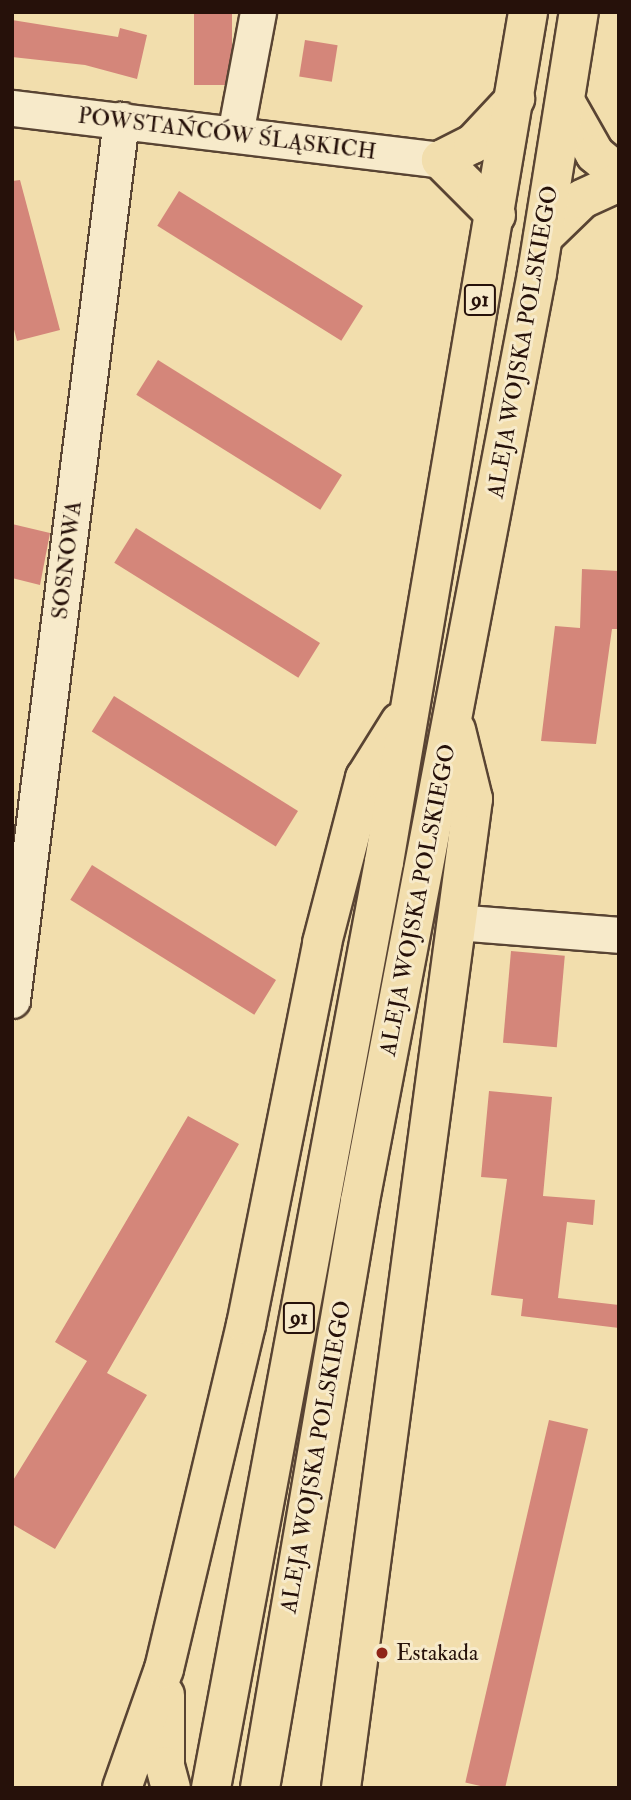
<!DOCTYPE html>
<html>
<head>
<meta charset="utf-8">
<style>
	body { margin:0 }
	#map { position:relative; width:631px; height:1800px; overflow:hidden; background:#f2dead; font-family:"IM FELL Double Pica",serif }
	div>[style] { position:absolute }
	.building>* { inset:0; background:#d4867a; transform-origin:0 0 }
	.roads { filter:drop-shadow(2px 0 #594433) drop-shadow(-2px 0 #594433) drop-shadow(0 2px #594433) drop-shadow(0 -2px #594433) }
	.street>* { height:35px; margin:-17.5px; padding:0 17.5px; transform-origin:17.5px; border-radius:17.5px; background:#f7eaca }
	.primary>* { height:38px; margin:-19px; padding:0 19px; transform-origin:19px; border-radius:19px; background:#f2dead }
	.dots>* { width:19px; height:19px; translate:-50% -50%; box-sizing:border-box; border:4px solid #f7eaca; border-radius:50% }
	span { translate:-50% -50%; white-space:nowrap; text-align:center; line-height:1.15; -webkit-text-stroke:6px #f7eaca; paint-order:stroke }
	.shield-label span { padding:2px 5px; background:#f7eaca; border:2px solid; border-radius:5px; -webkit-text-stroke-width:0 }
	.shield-label { font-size:21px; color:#26110a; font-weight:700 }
	.street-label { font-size:23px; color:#26110a }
	.poi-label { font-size:23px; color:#26110a }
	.left { translate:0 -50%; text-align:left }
	.frame { position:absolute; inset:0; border:14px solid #26110a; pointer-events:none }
</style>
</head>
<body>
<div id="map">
	<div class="building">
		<i style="left:194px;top:12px;width:38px;height:73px"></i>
		<i style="clip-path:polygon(12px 20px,118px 37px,120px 28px,147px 35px,137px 79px,85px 65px,12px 57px)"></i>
		<i style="left:305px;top:40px;width:33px;height:37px;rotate:9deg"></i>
		<i style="clip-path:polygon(20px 180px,60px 330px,17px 341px,12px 322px,12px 181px)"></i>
		<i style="left:179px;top:191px;width:217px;height:41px;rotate:32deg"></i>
		<i style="left:158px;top:360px;width:217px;height:41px;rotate:32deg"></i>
		<i style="clip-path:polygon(12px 524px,50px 533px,40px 585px,12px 578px)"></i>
		<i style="left:136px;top:528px;width:217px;height:41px;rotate:32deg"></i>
		<i style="clip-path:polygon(582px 569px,619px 571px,619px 629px,612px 629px,596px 744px,541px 741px,555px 626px,580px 628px)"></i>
		<i style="left:114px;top:696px;width:217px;height:42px;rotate:32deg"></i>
		<i style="left:92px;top:865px;width:217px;height:41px;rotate:32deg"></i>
		<i style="left:511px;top:951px;width:54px;height:92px;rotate:5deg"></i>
		<i style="clip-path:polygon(489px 1091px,552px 1097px,543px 1196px,595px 1200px,593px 1225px,567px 1222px,558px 1298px,619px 1305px,619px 1328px,521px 1316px,523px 1299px,491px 1295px,507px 1179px,481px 1177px)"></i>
		<i style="clip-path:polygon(188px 1116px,239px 1144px,107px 1373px,147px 1395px,55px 1549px,12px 1524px,12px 1482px,87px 1361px,55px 1342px)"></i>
		<i style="left:549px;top:1420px;width:40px;height:372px;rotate:13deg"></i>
	</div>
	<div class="roads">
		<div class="street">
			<i style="left:12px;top:108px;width:432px;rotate:6.9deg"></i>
			<i style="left:235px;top:134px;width:124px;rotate:-79.3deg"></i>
			<i style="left:455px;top:922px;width:165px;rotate:4.5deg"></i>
			<i style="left:12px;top:1000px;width:887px;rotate:-82.94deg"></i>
		</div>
		<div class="primary">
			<i style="left:565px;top:101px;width:61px;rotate:60.5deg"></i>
			<i style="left:595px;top:154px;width:31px;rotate:40deg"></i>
			<i style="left:496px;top:215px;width:78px;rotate:-135deg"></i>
			<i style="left:441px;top:160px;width:36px;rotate:-27deg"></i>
			<i style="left:473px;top:144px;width:62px;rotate:-47deg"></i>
			<i style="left:543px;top:237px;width:54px;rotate:-44.3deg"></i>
			<i style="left:582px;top:199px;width:41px;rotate:-24.7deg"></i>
			<i style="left:165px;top:1695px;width:71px;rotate:90deg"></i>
			<i style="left:165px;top:1766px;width:23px;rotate:75deg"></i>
			<i style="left:122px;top:1788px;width:126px;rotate:-70.6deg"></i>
			<i style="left:164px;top:1669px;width:354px;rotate:-76.6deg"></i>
			<i style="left:246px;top:1325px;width:389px;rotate:-78.7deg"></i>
			<i style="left:322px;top:943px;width:171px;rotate:-75.4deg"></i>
			<i style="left:365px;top:778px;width:66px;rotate:-58deg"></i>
			<i style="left:211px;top:1788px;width:942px;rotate:-79.42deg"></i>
			<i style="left:384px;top:862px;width:862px;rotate:-80.38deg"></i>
			<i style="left:260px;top:1788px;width:595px;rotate:-80.33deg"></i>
			<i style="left:360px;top:1201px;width:945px;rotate:-79.2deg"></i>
			<i style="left:537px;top:273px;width:264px;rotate:-80.9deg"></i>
			<i style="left:341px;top:1788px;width:998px;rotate:-82.4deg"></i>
			<i style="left:473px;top:799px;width:71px;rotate:-103.8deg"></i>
		</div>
	</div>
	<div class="dots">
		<i style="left:382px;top:1653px;background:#8f2418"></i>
	</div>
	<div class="shield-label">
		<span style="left:480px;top:300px">91</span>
		<span style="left:299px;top:1318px">91</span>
	</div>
	<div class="street-label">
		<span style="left:227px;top:134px;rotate:7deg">POWSTAŃCÓW ŚLĄSKICH</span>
		<span style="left:523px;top:342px;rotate:-80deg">ALEJA WOJSKA POLSKIEGO</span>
		<span style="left:67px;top:560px;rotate:-83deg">SOSNOWA</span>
		<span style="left:418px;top:900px;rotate:-79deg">ALEJA WOJSKA POLSKIEGO</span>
		<span style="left:316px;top:1457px;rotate:-80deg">ALEJA WOJSKA POLSKIEGO</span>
	</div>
	<div class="poi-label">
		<span class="left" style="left:396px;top:1653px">Estakada</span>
	</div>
	<div class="frame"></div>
</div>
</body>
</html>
